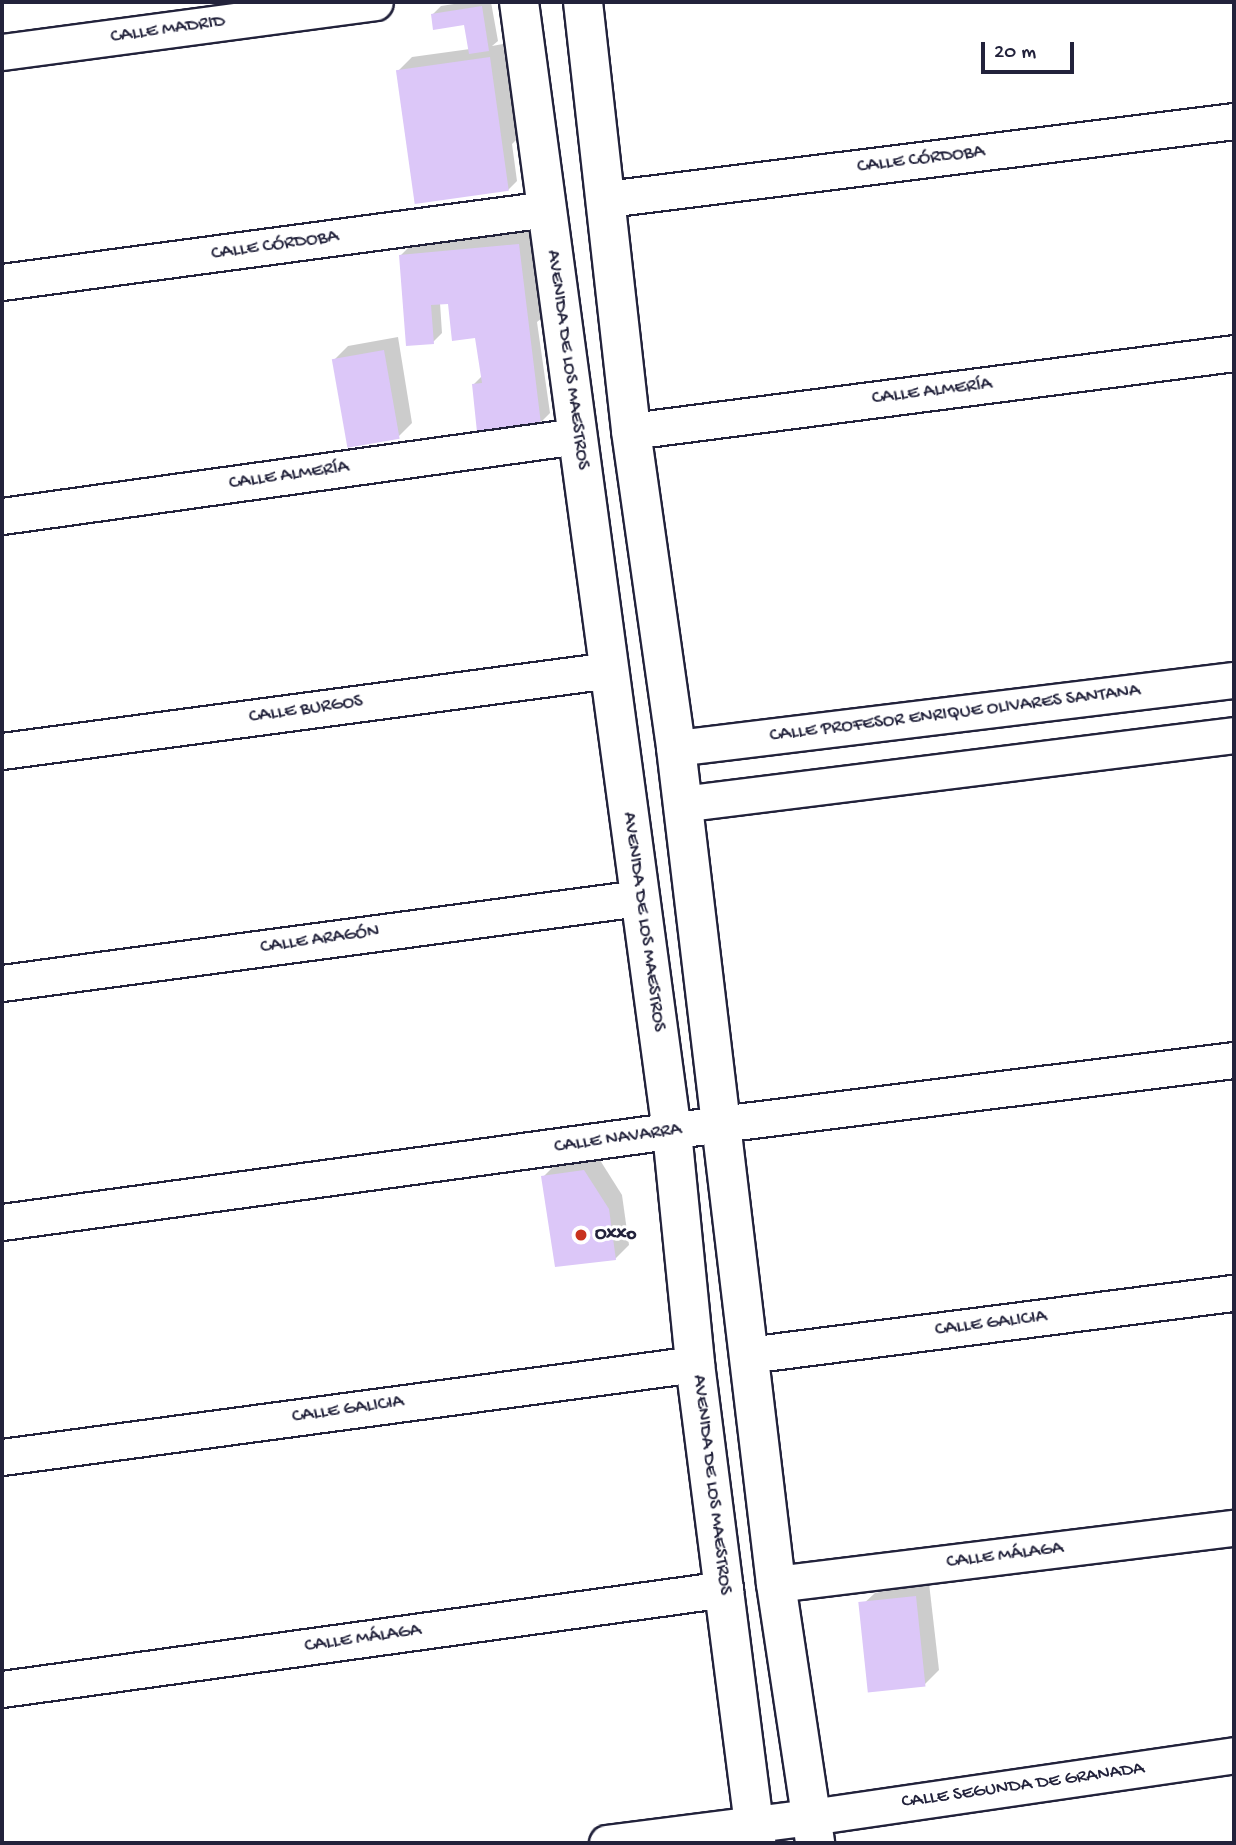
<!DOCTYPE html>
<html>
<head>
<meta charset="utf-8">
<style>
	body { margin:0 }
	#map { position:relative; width:1236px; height:1845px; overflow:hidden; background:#fff; font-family:"Gochi Hand",sans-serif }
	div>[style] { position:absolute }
	.shadow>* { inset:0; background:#0003 }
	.building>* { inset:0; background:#dcc7f8; transform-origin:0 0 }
	.roads { filter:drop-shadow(2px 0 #22223b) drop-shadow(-2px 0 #22223b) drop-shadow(0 2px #22223b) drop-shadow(0 -2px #22223b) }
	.minor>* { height:35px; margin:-17.5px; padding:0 17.5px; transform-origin:17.5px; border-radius:17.5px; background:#fff }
	.major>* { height:38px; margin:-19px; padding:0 19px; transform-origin:19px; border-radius:19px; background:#fff }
	.dots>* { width:19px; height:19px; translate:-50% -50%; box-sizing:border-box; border:4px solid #fff; border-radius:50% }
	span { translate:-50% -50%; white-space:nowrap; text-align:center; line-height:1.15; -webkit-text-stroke:6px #fff; paint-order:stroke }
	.street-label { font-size:19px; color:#22223b }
	.poi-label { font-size:19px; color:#22223b; font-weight:700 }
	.left { translate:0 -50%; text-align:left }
	.frame { position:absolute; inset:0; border:4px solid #22223b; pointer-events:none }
	.scale { position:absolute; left:981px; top:42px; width:93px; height:32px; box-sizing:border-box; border:4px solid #22223b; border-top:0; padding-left:9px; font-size:21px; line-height:24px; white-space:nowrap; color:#22223b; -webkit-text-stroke:5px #fff; paint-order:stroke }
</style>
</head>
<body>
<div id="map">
	<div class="shadow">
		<i style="clip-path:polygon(467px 2px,491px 2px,498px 41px,492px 46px,503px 44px,517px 139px,512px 144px,517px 181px,508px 190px,398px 71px,412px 57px,470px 49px,466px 23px,432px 15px,441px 6px)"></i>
		<i style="clip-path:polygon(532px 231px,542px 318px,537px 322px,550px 413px,541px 422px,474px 384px,483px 375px,477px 337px,450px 300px,440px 303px,442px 333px,433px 342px,401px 255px,410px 246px)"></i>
		<i style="clip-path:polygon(398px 337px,412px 423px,398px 437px,334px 360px,348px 346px)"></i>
		<i style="clip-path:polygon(598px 1157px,622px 1195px,629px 1245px,615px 1259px,543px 1177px,557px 1163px)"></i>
		<i style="clip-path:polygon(929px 1583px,939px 1670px,925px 1684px,861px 1606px,875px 1593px)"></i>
	</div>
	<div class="building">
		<i style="clip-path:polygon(482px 6px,489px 51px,469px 54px,464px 25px,433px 30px,431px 14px)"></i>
		<i style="left:490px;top:57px;width:135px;height:95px;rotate:82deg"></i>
		<i style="clip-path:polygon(519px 244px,541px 424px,477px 432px,472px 384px,482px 383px,475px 338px,452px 341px,448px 304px,431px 305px,434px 344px,406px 346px,399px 255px)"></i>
		<i style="left:384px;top:350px;width:90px;height:53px;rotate:80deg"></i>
		<i style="clip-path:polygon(584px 1170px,609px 1209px,616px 1260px,555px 1267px,541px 1176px)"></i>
		<i style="left:916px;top:1596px;width:91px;height:58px;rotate:84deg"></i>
	</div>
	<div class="roads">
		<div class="minor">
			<i style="left:2px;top:52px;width:376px;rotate:-7.6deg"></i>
			<i style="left:607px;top:199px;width:632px;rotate:-7.09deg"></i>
			<i style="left:2px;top:282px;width:550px;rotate:-7.63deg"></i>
			<i style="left:631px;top:431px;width:608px;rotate:-7.37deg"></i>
			<i style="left:2px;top:516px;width:581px;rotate:-7.92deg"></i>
			<i style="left:676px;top:748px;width:562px;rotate:-6.95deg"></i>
			<i style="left:2px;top:751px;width:613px;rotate:-7.59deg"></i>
			<i style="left:681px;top:804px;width:557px;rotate:-7.11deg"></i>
			<i style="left:2px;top:983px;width:643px;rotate:-7.6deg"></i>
			<i style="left:2px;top:1222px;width:725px;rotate:-7.77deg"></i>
			<i style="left:720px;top:1124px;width:518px;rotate:-7.1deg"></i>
			<i style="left:748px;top:1355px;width:490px;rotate:-7.3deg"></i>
			<i style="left:2px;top:1457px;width:699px;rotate:-7.64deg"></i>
			<i style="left:776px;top:1584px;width:461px;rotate:-7deg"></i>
			<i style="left:2px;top:1689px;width:730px;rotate:-7.87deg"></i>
			<i style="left:607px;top:1843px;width:206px;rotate:-7.3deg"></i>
			<i style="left:811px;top:1817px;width:428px;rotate:-8.3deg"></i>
		</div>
		<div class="major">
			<i style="left:519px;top:2px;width:1140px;rotate:82.29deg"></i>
			<i style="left:672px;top:1132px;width:233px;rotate:84.3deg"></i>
			<i style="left:695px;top:1364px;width:483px;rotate:82.7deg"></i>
			<i style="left:583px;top:2px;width:432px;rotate:83.6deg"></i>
			<i style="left:631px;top:431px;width:320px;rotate:81.9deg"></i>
			<i style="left:676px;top:748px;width:842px;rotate:83.18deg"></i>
			<i style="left:776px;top:1584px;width:262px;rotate:81.4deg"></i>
		</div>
	</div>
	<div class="dots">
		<i style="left:581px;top:1235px;background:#c8321e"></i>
	</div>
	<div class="street-label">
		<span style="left:168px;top:30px;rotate:-8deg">CALLE MADRID</span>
		<span style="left:921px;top:160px;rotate:-7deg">CALLE CÓRDOBA</span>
		<span style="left:275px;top:246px;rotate:-8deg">CALLE CÓRDOBA</span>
		<span style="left:567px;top:360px;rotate:82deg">AVENIDA DE LOS MAESTROS</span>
		<span style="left:932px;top:392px;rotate:-7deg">CALLE ALMERÍA</span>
		<span style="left:289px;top:476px;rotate:-8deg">CALLE ALMERÍA</span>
		<span style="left:306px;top:710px;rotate:-8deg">CALLE BURGOS</span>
		<span style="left:955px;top:714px;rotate:-7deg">CALLE PROFESOR ENRIQUE OLIVARES SANTANA</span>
		<span style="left:643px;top:922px;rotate:82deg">AVENIDA DE LOS MAESTROS</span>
		<span style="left:320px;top:940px;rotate:-8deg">CALLE ARAGÓN</span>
		<span style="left:618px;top:1139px;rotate:-8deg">CALLE NAVARRA</span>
		<span style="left:991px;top:1324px;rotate:-7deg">CALLE GALICIA</span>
		<span style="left:348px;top:1410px;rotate:-8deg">CALLE GALICIA</span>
		<span style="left:711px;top:1485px;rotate:83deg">AVENIDA DE LOS MAESTROS</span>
		<span style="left:1005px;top:1556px;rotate:-7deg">CALLE MÁLAGA</span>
		<span style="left:363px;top:1639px;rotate:-8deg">CALLE MÁLAGA</span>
		<span style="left:1023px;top:1786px;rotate:-8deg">CALLE SEGUNDA DE GRANADA</span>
	</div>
	<div class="poi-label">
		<span class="left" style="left:595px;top:1235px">Oxxo</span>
	</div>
	<div class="frame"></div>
	<div class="scale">20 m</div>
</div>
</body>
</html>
